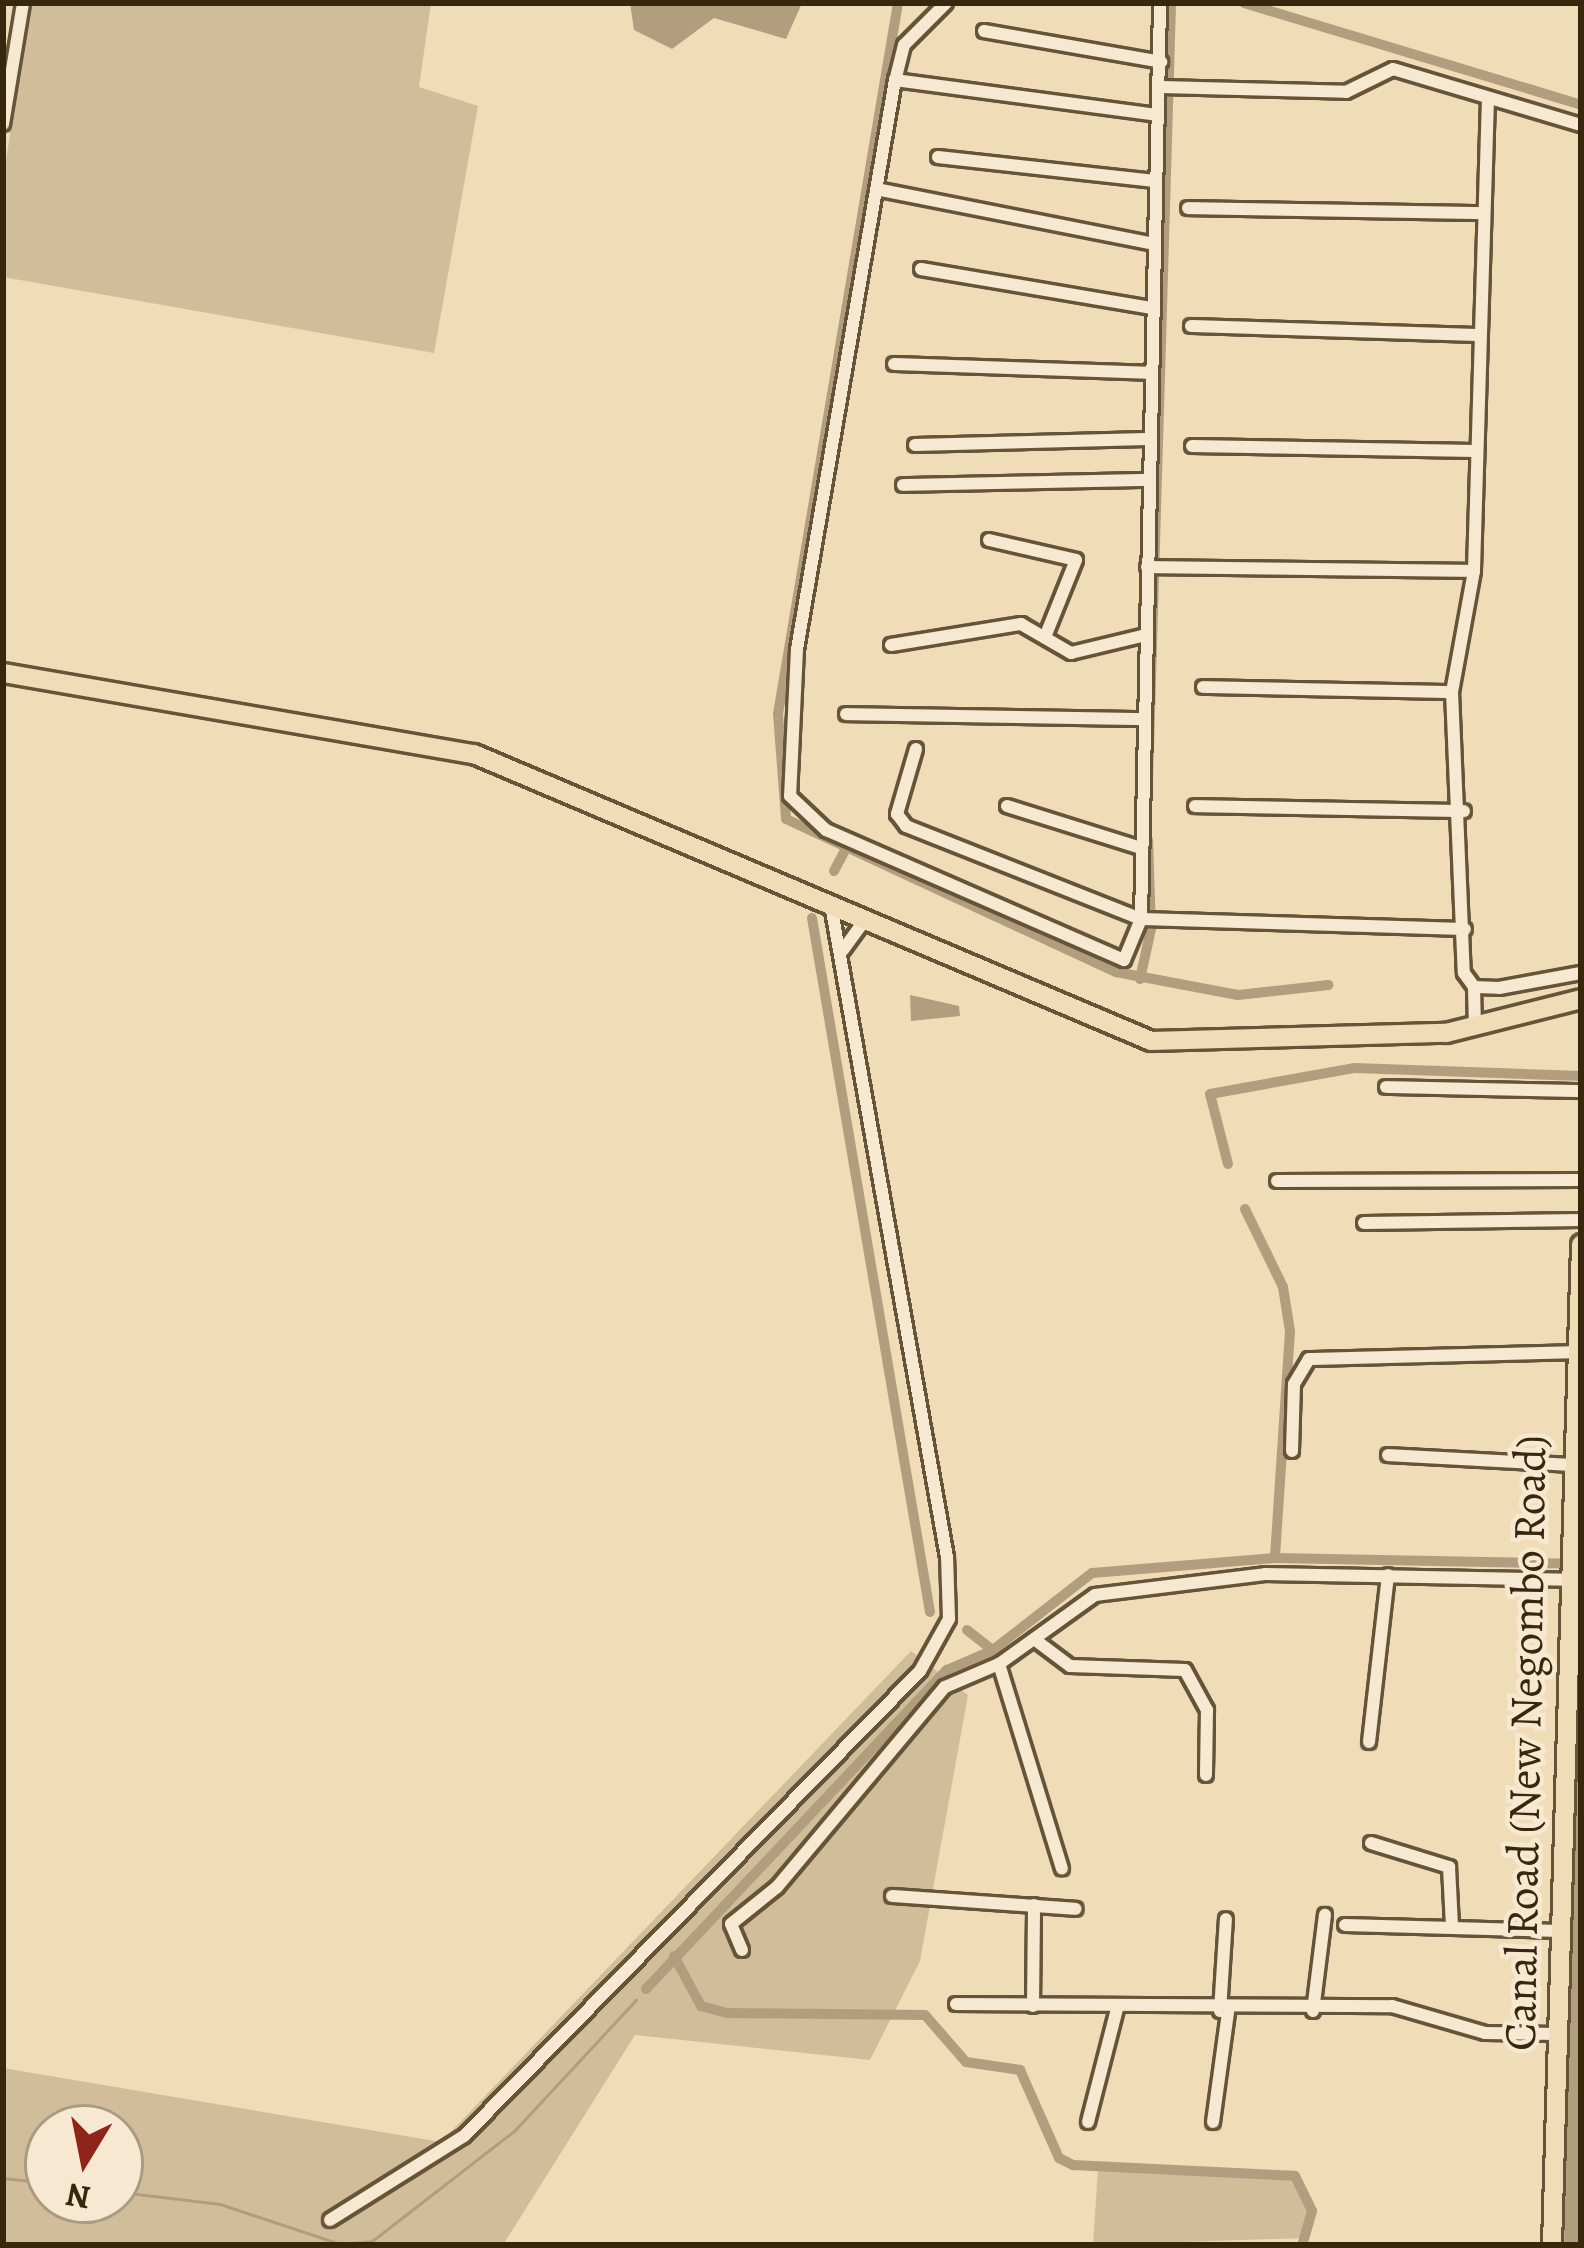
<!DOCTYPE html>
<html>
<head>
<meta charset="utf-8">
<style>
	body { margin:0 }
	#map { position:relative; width:1584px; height:2248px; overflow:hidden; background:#f1dcb8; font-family:Alegreya,serif }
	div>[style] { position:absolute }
	.green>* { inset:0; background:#d2bd9b }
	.water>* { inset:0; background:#b29e7e }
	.stream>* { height:3px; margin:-1.5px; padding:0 1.5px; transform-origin:1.5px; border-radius:1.5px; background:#b29e7e }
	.canal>* { height:10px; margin:-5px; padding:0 5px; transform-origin:5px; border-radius:5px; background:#b29e7e }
	.roads { filter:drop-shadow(3px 0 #665438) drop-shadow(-3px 0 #665438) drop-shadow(0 3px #665438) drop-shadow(0 -3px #665438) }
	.street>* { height:12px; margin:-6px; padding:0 6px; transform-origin:6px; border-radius:6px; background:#f6e8d1 }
	.primary>* { height:18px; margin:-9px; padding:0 9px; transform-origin:9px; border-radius:9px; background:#f1dcb8 }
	span { translate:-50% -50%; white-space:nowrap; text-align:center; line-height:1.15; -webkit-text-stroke:9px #f6e8d1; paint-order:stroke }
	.street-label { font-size:45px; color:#38270d }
	.frame { position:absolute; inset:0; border:6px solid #38270d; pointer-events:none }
	.north { position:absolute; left:24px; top:2104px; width:120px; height:120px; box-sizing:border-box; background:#f6e8d1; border:3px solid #aa9b83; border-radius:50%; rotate:190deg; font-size:33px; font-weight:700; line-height:48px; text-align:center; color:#38270d }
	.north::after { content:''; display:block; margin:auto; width:42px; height:54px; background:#8f2418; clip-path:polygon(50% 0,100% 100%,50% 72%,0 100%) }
</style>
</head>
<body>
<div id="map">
	<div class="green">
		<i style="clip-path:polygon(32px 3px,431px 3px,419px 87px,478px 106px,434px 353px,3px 277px,3px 178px)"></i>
		<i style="clip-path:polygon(evenodd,911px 1651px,968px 1695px,920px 1961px,870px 2060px,635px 2035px,503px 2245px,3px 2245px,3px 2068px,441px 2142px,911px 1651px,48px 2128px,120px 2128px,120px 2200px,48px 2200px,48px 2128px)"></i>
		<i style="clip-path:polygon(1098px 2169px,1295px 2176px,1312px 2211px,1306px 2238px,1093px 2245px)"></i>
	</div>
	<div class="water">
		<i style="clip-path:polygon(630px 3px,802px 3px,786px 39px,714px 18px,672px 49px,634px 30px)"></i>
		<i style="clip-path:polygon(910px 995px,959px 1006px,960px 1016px,911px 1021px)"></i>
		<i style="clip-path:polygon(1581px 1534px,1581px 2245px,1564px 2245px,1578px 1614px)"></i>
	</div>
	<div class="stream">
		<i style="left:3px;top:2178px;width:45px;rotate:6.3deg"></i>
		<i style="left:120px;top:2192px;width:101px;rotate:6.8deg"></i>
		<i style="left:220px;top:2204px;width:126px;rotate:18.4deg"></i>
		<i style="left:340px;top:2244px;width:32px;rotate:-5deg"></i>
		<i style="left:372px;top:2241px;width:181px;rotate:-37.8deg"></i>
		<i style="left:515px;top:2130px;width:178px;rotate:-47.1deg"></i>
	</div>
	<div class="canal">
		<i style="left:898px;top:3px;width:721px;rotate:99.58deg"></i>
		<i style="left:778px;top:714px;width:105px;rotate:85.6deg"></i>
		<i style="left:786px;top:819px;width:364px;rotate:24.9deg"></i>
		<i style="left:1116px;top:972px;width:124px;rotate:10.7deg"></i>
		<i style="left:1238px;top:995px;width:91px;rotate:-6.3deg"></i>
		<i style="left:1244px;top:3px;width:352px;rotate:16.8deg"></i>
		<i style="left:1148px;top:780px;width:777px;rotate:-88.3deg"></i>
		<i style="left:834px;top:871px;width:21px;rotate:-62deg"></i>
		<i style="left:812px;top:918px;width:704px;rotate:80.35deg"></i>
		<i style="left:1140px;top:979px;width:51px;rotate:-77.6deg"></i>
		<i style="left:1151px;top:929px;width:89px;rotate:-91.9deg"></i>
		<i style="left:1228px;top:1164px;width:72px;rotate:-104.4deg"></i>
		<i style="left:1210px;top:1094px;width:146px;rotate:-10.2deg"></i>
		<i style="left:1354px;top:1068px;width:227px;rotate:2deg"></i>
		<i style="left:1245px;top:1209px;width:87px;rotate:64deg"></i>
		<i style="left:1283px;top:1287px;width:45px;rotate:81deg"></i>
		<i style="left:1290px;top:1331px;width:227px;rotate:93.8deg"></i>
		<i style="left:967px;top:1630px;width:33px;rotate:38deg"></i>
		<i style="left:674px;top:1956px;width:57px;rotate:61.6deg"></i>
		<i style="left:701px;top:2006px;width:28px;rotate:15deg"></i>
		<i style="left:728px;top:2013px;width:197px;rotate:0.6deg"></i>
		<i style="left:925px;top:2015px;width:62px;rotate:48.9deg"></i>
		<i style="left:966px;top:2062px;width:55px;rotate:8.4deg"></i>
		<i style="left:1020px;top:2070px;width:96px;rotate:66.1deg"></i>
		<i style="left:1059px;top:2158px;width:16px;rotate:27deg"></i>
		<i style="left:1073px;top:2165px;width:222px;rotate:2.8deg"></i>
		<i style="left:1295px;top:2176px;width:39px;rotate:64deg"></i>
		<i style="left:1312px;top:2211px;width:35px;rotate:106deg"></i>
		<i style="left:646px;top:1989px;width:439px;rotate:-46.7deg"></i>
		<i style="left:947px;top:1670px;width:50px;rotate:-23.5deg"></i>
		<i style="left:993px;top:1650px;width:125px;rotate:-37.9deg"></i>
		<i style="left:1092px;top:1573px;width:184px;rotate:-4.7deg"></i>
		<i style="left:1275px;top:1558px;width:306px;rotate:1.1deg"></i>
	</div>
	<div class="roads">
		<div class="street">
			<i style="left:946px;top:3px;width:59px;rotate:135deg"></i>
			<i style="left:904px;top:45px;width:36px;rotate:104deg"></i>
			<i style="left:895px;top:80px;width:577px;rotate:99.77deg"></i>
			<i style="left:797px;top:649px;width:147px;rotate:92.7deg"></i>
			<i style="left:790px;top:796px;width:50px;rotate:43.4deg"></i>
			<i style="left:826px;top:830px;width:325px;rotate:23.6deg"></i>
			<i style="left:1124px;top:960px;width:44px;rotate:-67.5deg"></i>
			<i style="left:1141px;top:919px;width:916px;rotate:-88.81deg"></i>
			<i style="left:984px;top:31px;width:180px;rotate:9.9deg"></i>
			<i style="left:895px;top:80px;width:264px;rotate:7.6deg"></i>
			<i style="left:1161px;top:87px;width:185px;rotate:1.5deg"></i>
			<i style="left:1346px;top:92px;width:52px;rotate:-26.1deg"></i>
			<i style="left:1393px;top:69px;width:196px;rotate:16.6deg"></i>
			<i style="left:1488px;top:98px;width:473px;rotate:91.7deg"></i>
			<i style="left:1474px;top:571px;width:123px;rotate:100.3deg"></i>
			<i style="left:1452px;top:692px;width:281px;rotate:87.6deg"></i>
			<i style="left:1464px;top:973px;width:17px;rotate:54deg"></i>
			<i style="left:1474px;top:987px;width:25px;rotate:2deg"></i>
			<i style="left:1499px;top:988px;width:83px;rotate:-10.4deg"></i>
			<i style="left:3px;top:124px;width:123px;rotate:-80.6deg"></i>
			<i style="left:938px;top:157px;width:218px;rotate:6.3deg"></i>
			<i style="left:876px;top:189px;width:283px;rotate:11.2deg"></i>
			<i style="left:1188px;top:208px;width:294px;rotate:1deg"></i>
			<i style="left:921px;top:269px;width:233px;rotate:9.6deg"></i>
			<i style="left:1191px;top:326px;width:288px;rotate:1.8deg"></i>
			<i style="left:894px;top:364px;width:255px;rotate:2deg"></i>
			<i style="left:915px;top:445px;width:232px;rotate:-1.5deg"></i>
			<i style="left:1192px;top:446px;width:283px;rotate:1deg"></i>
			<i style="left:903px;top:485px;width:244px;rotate:-1.2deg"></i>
			<i style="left:989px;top:540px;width:89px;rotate:12.9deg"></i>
			<i style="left:1076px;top:560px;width:83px;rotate:111.9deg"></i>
			<i style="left:1147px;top:567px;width:327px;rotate:0.7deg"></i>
			<i style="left:891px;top:645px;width:132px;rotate:-9.2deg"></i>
			<i style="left:1021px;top:624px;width:58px;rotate:30.1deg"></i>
			<i style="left:1071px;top:653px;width:77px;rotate:-13.5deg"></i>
			<i style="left:1203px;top:687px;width:249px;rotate:1.2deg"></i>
			<i style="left:846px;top:714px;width:297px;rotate:1deg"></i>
			<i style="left:916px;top:749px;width:68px;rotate:106.3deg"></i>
			<i style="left:897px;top:814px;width:15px;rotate:53deg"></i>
			<i style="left:906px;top:826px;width:253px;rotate:21.6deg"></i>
			<i style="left:1141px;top:919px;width:324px;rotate:1.8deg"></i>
			<i style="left:1007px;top:806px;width:137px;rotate:17.4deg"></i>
			<i style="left:1195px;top:806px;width:269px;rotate:1.1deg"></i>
			<i style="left:843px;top:950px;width:39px;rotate:-54deg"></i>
			<i style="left:1474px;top:987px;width:40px;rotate:88.6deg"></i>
			<i style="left:1386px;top:1087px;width:195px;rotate:1.2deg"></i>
			<i style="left:1277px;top:1181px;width:304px;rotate:-0.2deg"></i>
			<i style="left:1364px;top:1223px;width:217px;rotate:-0.8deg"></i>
			<i style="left:1292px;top:1451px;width:67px;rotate:-88.3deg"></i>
			<i style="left:1294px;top:1384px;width:29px;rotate:-59deg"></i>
			<i style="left:1309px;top:1359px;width:265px;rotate:-1.5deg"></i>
			<i style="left:1388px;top:1455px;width:183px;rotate:3.1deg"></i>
			<i style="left:1034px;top:1639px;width:45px;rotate:36.9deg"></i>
			<i style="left:1070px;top:1666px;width:115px;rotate:2deg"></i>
			<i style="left:1185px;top:1670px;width:46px;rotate:61.2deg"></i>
			<i style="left:1207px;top:1710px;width:65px;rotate:90.9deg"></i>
			<i style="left:999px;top:1664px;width:214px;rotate:72.9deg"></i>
			<i style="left:1369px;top:1742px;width:168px;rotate:-83.5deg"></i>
			<i style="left:1371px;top:1843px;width:82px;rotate:17.1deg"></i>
			<i style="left:1449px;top:1867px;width:59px;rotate:87.1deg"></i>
			<i style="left:892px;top:1896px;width:184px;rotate:4deg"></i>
			<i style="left:1345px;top:1925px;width:215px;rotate:1.6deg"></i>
			<i style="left:742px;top:1950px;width:28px;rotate:-113deg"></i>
			<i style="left:731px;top:1924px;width:59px;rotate:-38.8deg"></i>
			<i style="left:777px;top:1887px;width:261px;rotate:-50deg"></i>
			<i style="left:945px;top:1687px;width:59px;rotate:-23.1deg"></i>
			<i style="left:999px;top:1664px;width:118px;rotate:-35.7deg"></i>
			<i style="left:1095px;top:1595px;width:171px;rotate:-7deg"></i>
			<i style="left:1265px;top:1574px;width:303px;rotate:1.1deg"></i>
			<i style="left:956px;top:2004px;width:436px;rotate:0.3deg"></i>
			<i style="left:1392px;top:2006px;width:97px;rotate:16.2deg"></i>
			<i style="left:1485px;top:2033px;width:73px;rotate:0.8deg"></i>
			<i style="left:1033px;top:2006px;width:101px;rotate:-89.4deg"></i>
			<i style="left:1220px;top:2011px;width:92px;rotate:-86.3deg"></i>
			<i style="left:1313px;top:2011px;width:97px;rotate:-82.9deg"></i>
			<i style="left:1088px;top:2122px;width:117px;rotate:-75.6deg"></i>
			<i style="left:1213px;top:2122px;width:111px;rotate:-82.2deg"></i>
			<i style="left:330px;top:2220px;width:158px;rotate:-32.1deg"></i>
			<i style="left:464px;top:2136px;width:651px;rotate:-45.56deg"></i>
			<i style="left:920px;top:1671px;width:60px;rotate:-60.9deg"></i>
			<i style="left:949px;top:1619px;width:62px;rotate:-91.8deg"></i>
			<i style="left:947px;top:1557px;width:662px;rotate:-100.09deg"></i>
		</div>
		<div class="primary">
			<i style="left:3px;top:673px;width:478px;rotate:9.8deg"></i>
			<i style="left:474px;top:754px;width:735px;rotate:22.97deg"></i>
			<i style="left:1151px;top:1041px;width:295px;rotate:-1.6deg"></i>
			<i style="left:1446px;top:1033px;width:139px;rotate:-14.1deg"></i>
			<i style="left:1552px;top:2245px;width:1001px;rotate:-88.34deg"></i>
		</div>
	</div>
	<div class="street-label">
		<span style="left:1526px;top:1743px;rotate:-89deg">Canal Road (New Negombo Road)</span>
	</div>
	<div class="frame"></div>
	<div class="north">N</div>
</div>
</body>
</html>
